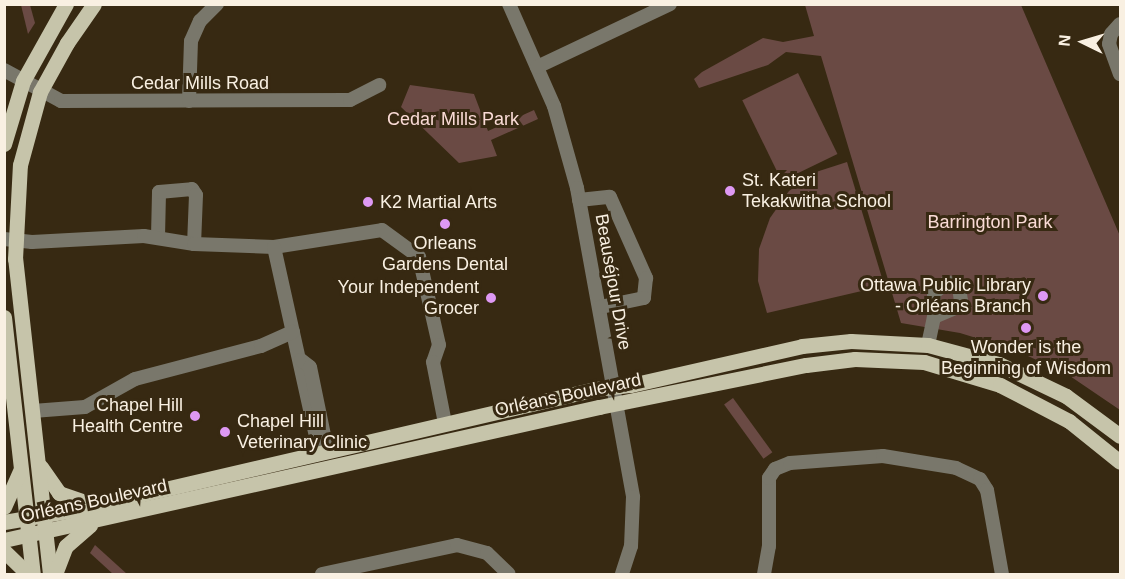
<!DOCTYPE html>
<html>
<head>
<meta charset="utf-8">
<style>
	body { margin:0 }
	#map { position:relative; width:1125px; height:579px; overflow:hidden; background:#372912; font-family:Helvetica,sans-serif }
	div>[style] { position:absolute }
	.green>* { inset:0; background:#6a4a44; transform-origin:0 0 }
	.minor>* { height:14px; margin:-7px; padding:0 7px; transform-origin:7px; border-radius:7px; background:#79776b }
	.major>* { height:15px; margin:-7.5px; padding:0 7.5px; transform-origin:7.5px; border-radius:7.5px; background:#c6c4aa }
	.dots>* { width:16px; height:16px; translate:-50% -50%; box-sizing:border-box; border:3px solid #372912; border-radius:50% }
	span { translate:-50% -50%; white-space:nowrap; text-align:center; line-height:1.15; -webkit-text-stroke:6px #372912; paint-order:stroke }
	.street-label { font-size:18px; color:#f9f0e2 }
	.park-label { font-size:18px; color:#fadbd6 }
	.poi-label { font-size:18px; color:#f9f0e2 }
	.left { translate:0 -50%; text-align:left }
	.right { translate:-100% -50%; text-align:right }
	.frame { position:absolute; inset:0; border:6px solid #f9f0e2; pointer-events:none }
	.north { position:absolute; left:1053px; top:12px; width:60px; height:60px; -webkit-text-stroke:4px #372912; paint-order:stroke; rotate:275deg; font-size:16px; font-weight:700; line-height:24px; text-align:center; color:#f9f0e2 }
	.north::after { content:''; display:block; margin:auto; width:21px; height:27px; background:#f9f0e2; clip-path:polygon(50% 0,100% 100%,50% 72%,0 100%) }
</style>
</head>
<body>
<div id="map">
	<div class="green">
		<i style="clip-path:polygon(21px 5px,30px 5px,35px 23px,28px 34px)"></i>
		<i style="clip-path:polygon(805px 5px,1021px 5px,1120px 236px,1120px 410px,1067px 374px,1015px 350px,960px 333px,901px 323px,821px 56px,786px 52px,768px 65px,699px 88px,694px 79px,702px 72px,763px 38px,783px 42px,814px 36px)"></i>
		<i style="left:798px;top:73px;width:90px;height:62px;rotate:64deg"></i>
		<i style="clip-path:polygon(410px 85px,474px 94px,488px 131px,534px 110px,538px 119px,491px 140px,497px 156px,459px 163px,401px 107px)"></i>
		<i style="clip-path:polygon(847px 162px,882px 278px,879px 287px,767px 313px,758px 281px,759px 249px,770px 218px,789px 191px,816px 172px)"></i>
		<i style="left:733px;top:398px;width:67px;height:11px;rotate:54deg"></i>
		<i style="clip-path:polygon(95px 545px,127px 574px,113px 574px,90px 553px)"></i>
	</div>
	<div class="minor">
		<i style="left:509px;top:4px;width:111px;rotate:66.2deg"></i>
		<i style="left:554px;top:106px;width:85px;rotate:74.3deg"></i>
		<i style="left:577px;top:188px;width:314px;rotate:79.7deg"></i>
		<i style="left:633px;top:497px;width:49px;rotate:92.3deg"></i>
		<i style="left:631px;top:546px;width:29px;rotate:108deg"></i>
		<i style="left:1120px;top:24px;width:13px;rotate:132deg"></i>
		<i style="left:1111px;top:34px;width:10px;rotate:101deg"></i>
		<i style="left:1109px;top:44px;width:32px;rotate:70deg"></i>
		<i style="left:537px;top:67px;width:147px;rotate:-25.3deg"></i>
		<i style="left:4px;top:70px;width:65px;rotate:28.5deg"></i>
		<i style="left:61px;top:101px;width:289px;rotate:-0.2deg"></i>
		<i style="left:350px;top:100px;width:33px;rotate:-27deg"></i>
		<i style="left:189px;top:101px;width:60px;rotate:-88.1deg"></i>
		<i style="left:191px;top:41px;width:22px;rotate:-66deg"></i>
		<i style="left:200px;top:21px;width:24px;rotate:-45deg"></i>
		<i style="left:579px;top:200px;width:31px;rotate:-6deg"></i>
		<i style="left:610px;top:197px;width:89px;rotate:66deg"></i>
		<i style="left:646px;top:278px;width:20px;rotate:96deg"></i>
		<i style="left:644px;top:298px;width:45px;rotate:168.4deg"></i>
		<i style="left:158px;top:237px;width:45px;rotate:-88.7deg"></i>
		<i style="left:159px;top:192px;width:33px;rotate:-5deg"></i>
		<i style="left:192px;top:189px;width:7px;rotate:56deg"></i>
		<i style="left:196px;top:195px;width:49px;rotate:92.3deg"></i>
		<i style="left:4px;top:239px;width:28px;rotate:6deg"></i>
		<i style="left:32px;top:242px;width:112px;rotate:-3.1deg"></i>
		<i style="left:144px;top:236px;width:51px;rotate:9.1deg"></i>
		<i style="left:194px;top:244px;width:80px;rotate:2.1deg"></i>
		<i style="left:274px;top:247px;width:109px;rotate:-8.9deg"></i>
		<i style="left:382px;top:230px;width:46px;rotate:36.1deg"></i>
		<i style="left:419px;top:257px;width:90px;rotate:77.2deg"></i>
		<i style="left:439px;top:345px;width:18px;rotate:109deg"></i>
		<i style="left:433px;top:362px;width:62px;rotate:78.9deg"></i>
		<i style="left:274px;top:247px;width:195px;rotate:77.5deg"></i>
		<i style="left:316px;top:437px;width:17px;rotate:50deg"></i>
		<i style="left:947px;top:282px;width:13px;rotate:27deg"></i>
		<i style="left:959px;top:288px;width:13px;rotate:81deg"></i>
		<i style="left:961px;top:301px;width:9px;rotate:131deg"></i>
		<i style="left:955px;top:308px;width:23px;rotate:157deg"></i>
		<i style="left:934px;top:317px;width:24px;rotate:-90deg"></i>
		<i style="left:934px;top:293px;width:17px;rotate:-40deg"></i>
		<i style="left:928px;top:345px;width:29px;rotate:-78deg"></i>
		<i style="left:301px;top:360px;width:11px;rotate:38deg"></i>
		<i style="left:310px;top:367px;width:85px;rotate:78.4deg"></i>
		<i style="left:33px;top:411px;width:52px;rotate:-4.4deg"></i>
		<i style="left:85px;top:407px;width:57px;rotate:-29.2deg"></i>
		<i style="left:135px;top:379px;width:130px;rotate:-14.7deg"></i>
		<i style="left:261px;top:346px;width:35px;rotate:-24deg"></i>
		<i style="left:322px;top:574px;width:138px;rotate:-12.1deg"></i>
		<i style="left:457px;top:545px;width:31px;rotate:15deg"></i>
		<i style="left:487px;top:553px;width:30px;rotate:44deg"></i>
		<i style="left:764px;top:574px;width:28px;rotate:-80deg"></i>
		<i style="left:769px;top:546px;width:68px;rotate:-90deg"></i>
		<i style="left:769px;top:478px;width:11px;rotate:-56deg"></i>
		<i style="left:775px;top:469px;width:16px;rotate:-22deg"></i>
		<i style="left:790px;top:463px;width:93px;rotate:-4.3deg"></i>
		<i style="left:883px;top:456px;width:74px;rotate:9.3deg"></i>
		<i style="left:956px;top:468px;width:26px;rotate:25deg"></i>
		<i style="left:980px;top:479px;width:13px;rotate:58deg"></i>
		<i style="left:987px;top:490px;width:85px;rotate:79.9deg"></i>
	</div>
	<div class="major">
		<i style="left:4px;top:144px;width:66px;rotate:-73.2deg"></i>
		<i style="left:23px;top:81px;width:88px;rotate:-60.8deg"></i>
		<i style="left:4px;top:317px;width:259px;rotate:83.6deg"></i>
		<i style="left:41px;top:467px;width:32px;rotate:55deg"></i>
		<i style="left:59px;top:493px;width:34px;rotate:19deg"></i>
		<i style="left:4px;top:507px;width:39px;rotate:-66deg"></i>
		<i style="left:4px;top:522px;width:76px;rotate:-9.8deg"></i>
		<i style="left:79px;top:509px;width:531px;rotate:-13.07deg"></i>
		<i style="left:596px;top:389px;width:35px;rotate:-7deg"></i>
		<i style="left:631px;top:385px;width:175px;rotate:-12.8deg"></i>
		<i style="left:802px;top:346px;width:49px;rotate:-5.8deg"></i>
		<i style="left:851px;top:341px;width:77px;rotate:3deg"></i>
		<i style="left:928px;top:345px;width:73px;rotate:15deg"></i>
		<i style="left:999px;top:364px;width:74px;rotate:25.5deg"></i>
		<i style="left:1066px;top:396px;width:67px;rotate:36.5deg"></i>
		<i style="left:4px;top:540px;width:610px;rotate:-12.6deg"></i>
		<i style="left:599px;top:407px;width:211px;rotate:-11.5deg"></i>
		<i style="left:806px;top:365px;width:49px;rotate:-7deg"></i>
		<i style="left:855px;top:359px;width:69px;rotate:2.5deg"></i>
		<i style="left:924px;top:362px;width:79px;rotate:16.8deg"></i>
		<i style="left:1000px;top:385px;width:78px;rotate:27.6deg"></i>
		<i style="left:1069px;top:421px;width:65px;rotate:38.8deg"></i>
		<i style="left:4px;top:551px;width:33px;rotate:44deg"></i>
		<i style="left:50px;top:574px;width:317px;rotate:-96.3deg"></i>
		<i style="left:15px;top:259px;width:94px;rotate:-87deg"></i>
		<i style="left:20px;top:165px;width:76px;rotate:-74.7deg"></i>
		<i style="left:40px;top:92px;width:56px;rotate:-61.1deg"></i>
		<i style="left:67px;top:43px;width:47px;rotate:-55.3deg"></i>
		<i style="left:55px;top:574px;width:30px;rotate:-69deg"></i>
		<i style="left:66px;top:546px;width:32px;rotate:-41deg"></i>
	</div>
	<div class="dots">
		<i style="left:730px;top:191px;background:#de98f3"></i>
		<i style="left:368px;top:202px;background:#de98f3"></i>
		<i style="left:445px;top:224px;background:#de98f3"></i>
		<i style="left:1043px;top:296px;background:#de98f3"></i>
		<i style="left:491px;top:298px;background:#de98f3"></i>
		<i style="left:1026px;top:328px;background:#de98f3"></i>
		<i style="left:195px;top:416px;background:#de98f3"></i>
		<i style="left:225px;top:432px;background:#de98f3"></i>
	</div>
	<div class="street-label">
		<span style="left:200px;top:83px">Cedar Mills Road</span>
		<span style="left:613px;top:282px;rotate:80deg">Beauséjour Drive</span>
		<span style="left:568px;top:395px;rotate:-12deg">Orléans Boulevard</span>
		<span style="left:94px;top:501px;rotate:-12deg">Orléans Boulevard</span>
	</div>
	<div class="park-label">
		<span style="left:453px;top:119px">Cedar Mills Park</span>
		<span style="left:990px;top:222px">Barrington Park</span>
	</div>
	<div class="poi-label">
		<span class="left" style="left:742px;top:191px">St. Kateri<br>Tekakwitha School</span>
		<span class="left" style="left:380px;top:202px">K2 Martial Arts</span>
		<span style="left:445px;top:254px">Orleans<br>Gardens Dental</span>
		<span class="right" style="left:1031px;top:296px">Ottawa Public Library<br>- Orléans Branch</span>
		<span class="right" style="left:479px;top:298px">Your Independent<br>Grocer</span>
		<span style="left:1026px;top:358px">Wonder is the<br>Beginning of Wisdom</span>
		<span class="right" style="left:183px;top:416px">Chapel Hill<br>Health Centre</span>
		<span class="left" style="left:237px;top:432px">Chapel Hill<br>Veterinary Clinic</span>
	</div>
	<div class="frame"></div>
	<div class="north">N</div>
</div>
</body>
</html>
